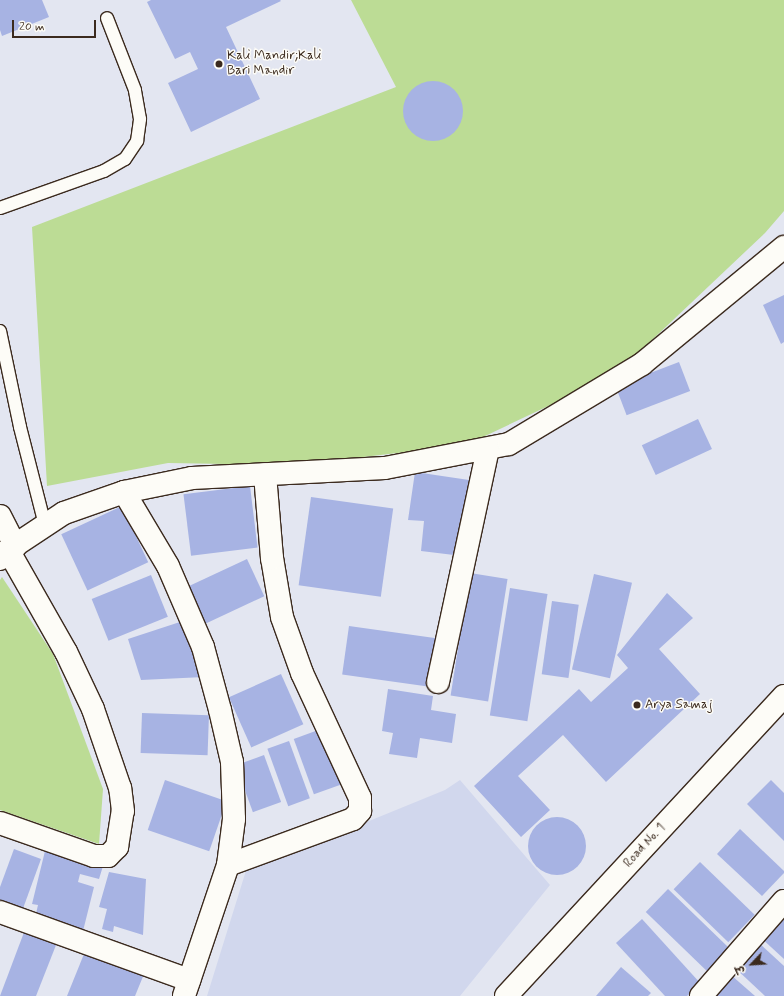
<!DOCTYPE html>
<html>
<head>
<meta charset="utf-8">
<style>
	body { margin:0 }
	#map { position:relative; width:784px; height:996px; overflow:hidden; background:#e3e6f1; font-family:Mynerve,"Playpen Sans Deva",sans-serif }
	div>[style] { position:absolute }
	.built>* { inset:0; background:#d1d7ed }
	.green>* { inset:0; background:#bcdc95 }
	.building>* { inset:0; background:#a7b3e3; transform-origin:0 0 }
	.round { border-radius:50% }
	.roads { filter:drop-shadow(1px 0 #3b2a1e) drop-shadow(-1px 0 #3b2a1e) drop-shadow(0 1px #3b2a1e) drop-shadow(0 -1px #3b2a1e) }
	.service>* { height:12px; margin:-6px; padding:0 6px; transform-origin:6px; border-radius:6px; background:#fdfcf7 }
	.minor>* { height:22px; margin:-11px; padding:0 11px; transform-origin:11px; border-radius:11px; background:#fdfcf7 }
	.tertiary>* { height:22px; margin:-11px; padding:0 11px; transform-origin:11px; border-radius:11px; background:#fdfcf7 }
	.dots>* { width:11px; height:11px; translate:-50% -50%; box-sizing:border-box; border:2px solid #fdfcf7; border-radius:50% }
	span { translate:-50% -50%; white-space:nowrap; text-align:center; line-height:1.15; -webkit-text-stroke:3px #fdfcf7; paint-order:stroke }
	.poi-label { font-size:13px; color:#3b2a1e }
	.left { translate:0 -50%; text-align:left }
	.street-label { font-size:13px; color:#3b2a1e }
	.north { position:absolute; left:732px; top:944px; width:40px; height:40px; -webkit-text-stroke:3px #fdfcf7; paint-order:stroke; rotate:245deg; font-size:11px; font-weight:700; line-height:16px; text-align:center; color:#3b2a1e }
	.north::after { content:''; display:block; margin:auto; width:14px; height:18px; background:#3b2a1e; clip-path:polygon(50% 0,100% 100%,50% 72%,0 100%) }
	.scale { position:absolute; left:12px; top:20px; width:84px; height:18px; box-sizing:border-box; border:2px solid #3b2a1e; border-top:0; padding-left:5px; font-size:12px; line-height:14px; white-space:nowrap; color:#3b2a1e; -webkit-text-stroke:3px #fdfcf7; paint-order:stroke }
</style>
</head>
<body>
<div id="map">
	<div class="built">
		<i style="clip-path:polygon(460px 780px,550px 885px,460px 996px,207px 996px,249px 861px,325px 839px,445px 790px)"></i>
	</div>
	<div class="green">
		<i style="clip-path:polygon(351px 0,784px 0,784px 211px,765px 233px,616px 374px,466px 445px,295px 465px,168px 463px,47px 486px,32px 227px,396px 87px)"></i>
		<i style="clip-path:polygon(2px 577px,53px 654px,103px 789px,99px 844px,0 810px,0 580px)"></i>
	</div>
	<div class="building">
		<i style="clip-path:polygon(0 0,42px 0,49px 17px,2px 36px,0 30px)"></i>
		<i style="clip-path:polygon(151px 0,280px 0,281px 1px,226px 27px,260px 99px,191px 132px,168px 83px,198px 69px,190px 52px,175px 59px,147px 2px)"></i>
		<i class="round" style="left:403px;top:81px;width:60px;height:60px"></i>
		<i style="clip-path:polygon(784px 295px,784px 342px,781px 344px,763px 305px)"></i>
		<i style="left:679px;top:362px;width:31px;height:68px;rotate:69deg"></i>
		<i style="left:698px;top:419px;width:33px;height:62px;rotate:65deg"></i>
		<i style="clip-path:polygon(415px 472px,469px 480px,457px 572px,454px 555px,421px 551px,424px 521px,408px 520px)"></i>
		<i style="left:250px;top:486px;width:62px;height:67px;rotate:83deg"></i>
		<i style="left:311px;top:497px;width:83px;height:89px;rotate:8deg"></i>
		<i style="left:122px;top:506px;width:62px;height:67px;rotate:65deg"></i>
		<i style="left:247px;top:559px;width:41px;height:71px;rotate:65deg"></i>
		<i style="left:470px;top:573px;width:38px;height:124px;rotate:9deg"></i>
		<i style="left:594px;top:574px;width:39px;height:98px;rotate:13deg"></i>
		<i style="left:151px;top:575px;width:45px;height:64px;rotate:68deg"></i>
		<i style="left:510px;top:588px;width:38px;height:129px;rotate:9deg"></i>
		<i style="clip-path:polygon(667px 593px,693px 618px,659px 649px,700px 694px,606px 782px,563px 735px,518px 776px,550px 810px,521px 837px,474px 786px,579px 689px,591px 702px,628px 668px,617px 655px)"></i>
		<i style="left:552px;top:601px;width:27px;height:74px;rotate:8deg"></i>
		<i style="clip-path:polygon(186px 620px,204px 677px,141px 680px,128px 639px)"></i>
		<i style="left:349px;top:626px;width:90px;height:49px;rotate:8deg"></i>
		<i style="left:281px;top:674px;width:55px;height:57px;rotate:66deg"></i>
		<i style="clip-path:polygon(388px 689px,433px 696px,431px 710px,456px 714px,452px 743px,420px 738px,417px 758px,389px 754px,393px 733px,382px 731px)"></i>
		<i style="left:142px;top:713px;width:67px;height:40px;rotate:2deg"></i>
		<i style="left:321px;top:729px;width:59px;height:29px;rotate:70deg"></i>
		<i style="left:289px;top:741px;width:61px;height:23px;rotate:70deg"></i>
		<i style="left:264px;top:755px;width:50px;height:30px;rotate:70deg"></i>
		<i style="left:165px;top:780px;width:65px;height:53px;rotate:19deg"></i>
		<i style="clip-path:polygon(771px 780px,784px 793px,784px 841px,747px 804px)"></i>
		<i class="round" style="left:528px;top:817px;width:58px;height:58px"></i>
		<i style="clip-path:polygon(740px 829px,784px 871px,784px 873px,762px 896px,717px 854px)"></i>
		<i style="clip-path:polygon(14px 849px,41px 859px,21px 914px,0 906px,0 887px)"></i>
		<i style="clip-path:polygon(45px 851px,103px 866px,99px 879px,80px 874px,78px 882px,94px 887px,83px 931px,35px 918px,38px 905px,32px 904px)"></i>
		<i style="left:700px;top:862px;width:76px;height:38px;rotate:44deg"></i>
		<i style="clip-path:polygon(109px 872px,146px 879px,143px 935px,114px 926px,113px 932px,102px 929px,107px 909px,99px 907px)"></i>
		<i style="left:668px;top:889px;width:91px;height:32px;rotate:44deg"></i>
		<i style="clip-path:polygon(784px 911px,784px 959px,760px 937px)"></i>
		<i style="clip-path:polygon(642px 919px,701px 984px,687px 996px,665px 996px,616px 943px)"></i>
		<i style="clip-path:polygon(26px 927px,58px 940px,36px 996px,0 996px)"></i>
		<i style="clip-path:polygon(758px 942px,784px 966px,784px 996px,765px 996px,734px 967px)"></i>
		<i style="clip-path:polygon(86px 949px,144px 974px,135px 996px,67px 996px)"></i>
		<i style="clip-path:polygon(621px 967px,651px 993px,648px 996px,596px 996px)"></i>
		<i style="clip-path:polygon(731px 975px,755px 996px,713px 996px)"></i>
	</div>
	<div class="roads">
		<div class="service">
			<i style="left:0;top:208px;width:110px;rotate:-19.6deg"></i>
			<i style="left:104px;top:171px;width:24px;rotate:-30deg"></i>
			<i style="left:125px;top:159px;width:22px;rotate:-56deg"></i>
			<i style="left:137px;top:141px;width:22px;rotate:-82deg"></i>
			<i style="left:140px;top:119px;width:29px;rotate:-100deg"></i>
			<i style="left:135px;top:90px;width:77px;rotate:-111.3deg"></i>
			<i style="left:0;top:331px;width:98px;rotate:78.2deg"></i>
			<i style="left:20px;top:427px;width:101px;rotate:75.7deg"></i>
		</div>
		<div class="minor">
			<i style="left:124px;top:492px;width:86px;rotate:59.3deg"></i>
			<i style="left:168px;top:566px;width:88px;rotate:66.6deg"></i>
			<i style="left:203px;top:647px;width:65px;rotate:74.9deg"></i>
			<i style="left:220px;top:710px;width:53px;rotate:77deg"></i>
			<i style="left:232px;top:762px;width:57px;rotate:88deg"></i>
			<i style="left:234px;top:819px;width:46px;rotate:97.4deg"></i>
			<i style="left:228px;top:865px;width:138px;rotate:108.6deg"></i>
			<i style="left:438px;top:682px;width:238px;rotate:-77.9deg"></i>
			<i style="left:0;top:823px;width:100px;rotate:19.3deg"></i>
			<i style="left:94px;top:856px;width:14px"></i>
			<i style="left:108px;top:856px;width:13px;rotate:-45deg"></i>
			<i style="left:117px;top:847px;width:36px;rotate:-81deg"></i>
			<i style="left:123px;top:811px;width:23px;rotate:-97deg"></i>
			<i style="left:120px;top:788px;width:83px;rotate:-108.9deg"></i>
			<i style="left:93px;top:709px;width:63px;rotate:-115.3deg"></i>
			<i style="left:66px;top:652px;width:117px;rotate:-119.6deg"></i>
			<i style="left:228px;top:865px;width:133px;rotate:-20.2deg"></i>
			<i style="left:353px;top:819px;width:11px;rotate:-49deg"></i>
			<i style="left:360px;top:811px;width:13px;rotate:-90deg"></i>
			<i style="left:360px;top:798px;width:138px;rotate:-114.9deg"></i>
			<i style="left:302px;top:673px;width:59px;rotate:-109.7deg"></i>
			<i style="left:282px;top:617px;width:60px;rotate:-99.6deg"></i>
			<i style="left:272px;top:558px;width:84px;rotate:-94.8deg"></i>
			<i style="left:0;top:912px;width:201px;rotate:19.8deg"></i>
			<i style="left:701px;top:996px;width:126px;rotate:-48.9deg"></i>
		</div>
		<div class="tertiary">
			<i style="left:0;top:516px;width:34px;rotate:63deg"></i>
			<i style="left:0;top:559px;width:12px;rotate:-48deg"></i>
			<i style="left:8px;top:550px;width:67px;rotate:-33.5deg"></i>
			<i style="left:64px;top:513px;width:64px;rotate:-19.3deg"></i>
			<i style="left:124px;top:492px;width:69px;rotate:-11.6deg"></i>
			<i style="left:192px;top:478px;width:193px;rotate:-3deg"></i>
			<i style="left:385px;top:468px;width:126px;rotate:-11deg"></i>
			<i style="left:509px;top:444px;width:155px;rotate:-31deg"></i>
			<i style="left:642px;top:364px;width:184px;rotate:-39.5deg"></i>
			<i style="left:506px;top:996px;width:409px;rotate:-47.2deg"></i>
		</div>
	</div>
	<div class="dots">
		<i style="left:219px;top:64px;background:#3b2a1e"></i>
		<i style="left:637px;top:705px;background:#3b2a1e"></i>
	</div>
	<div class="poi-label">
		<span class="left" style="left:227px;top:64px">Kali Mandir;Kali<br>Bari Mandir</span>
		<span class="left" style="left:645px;top:705px">Arya Samaj</span>
	</div>
	<div class="street-label">
		<span style="left:645px;top:846px;rotate:-47deg">Road No. 1</span>
	</div>
	<div class="north">उ</div>
	<div class="scale">20 m</div>
</div>
</body>
</html>
